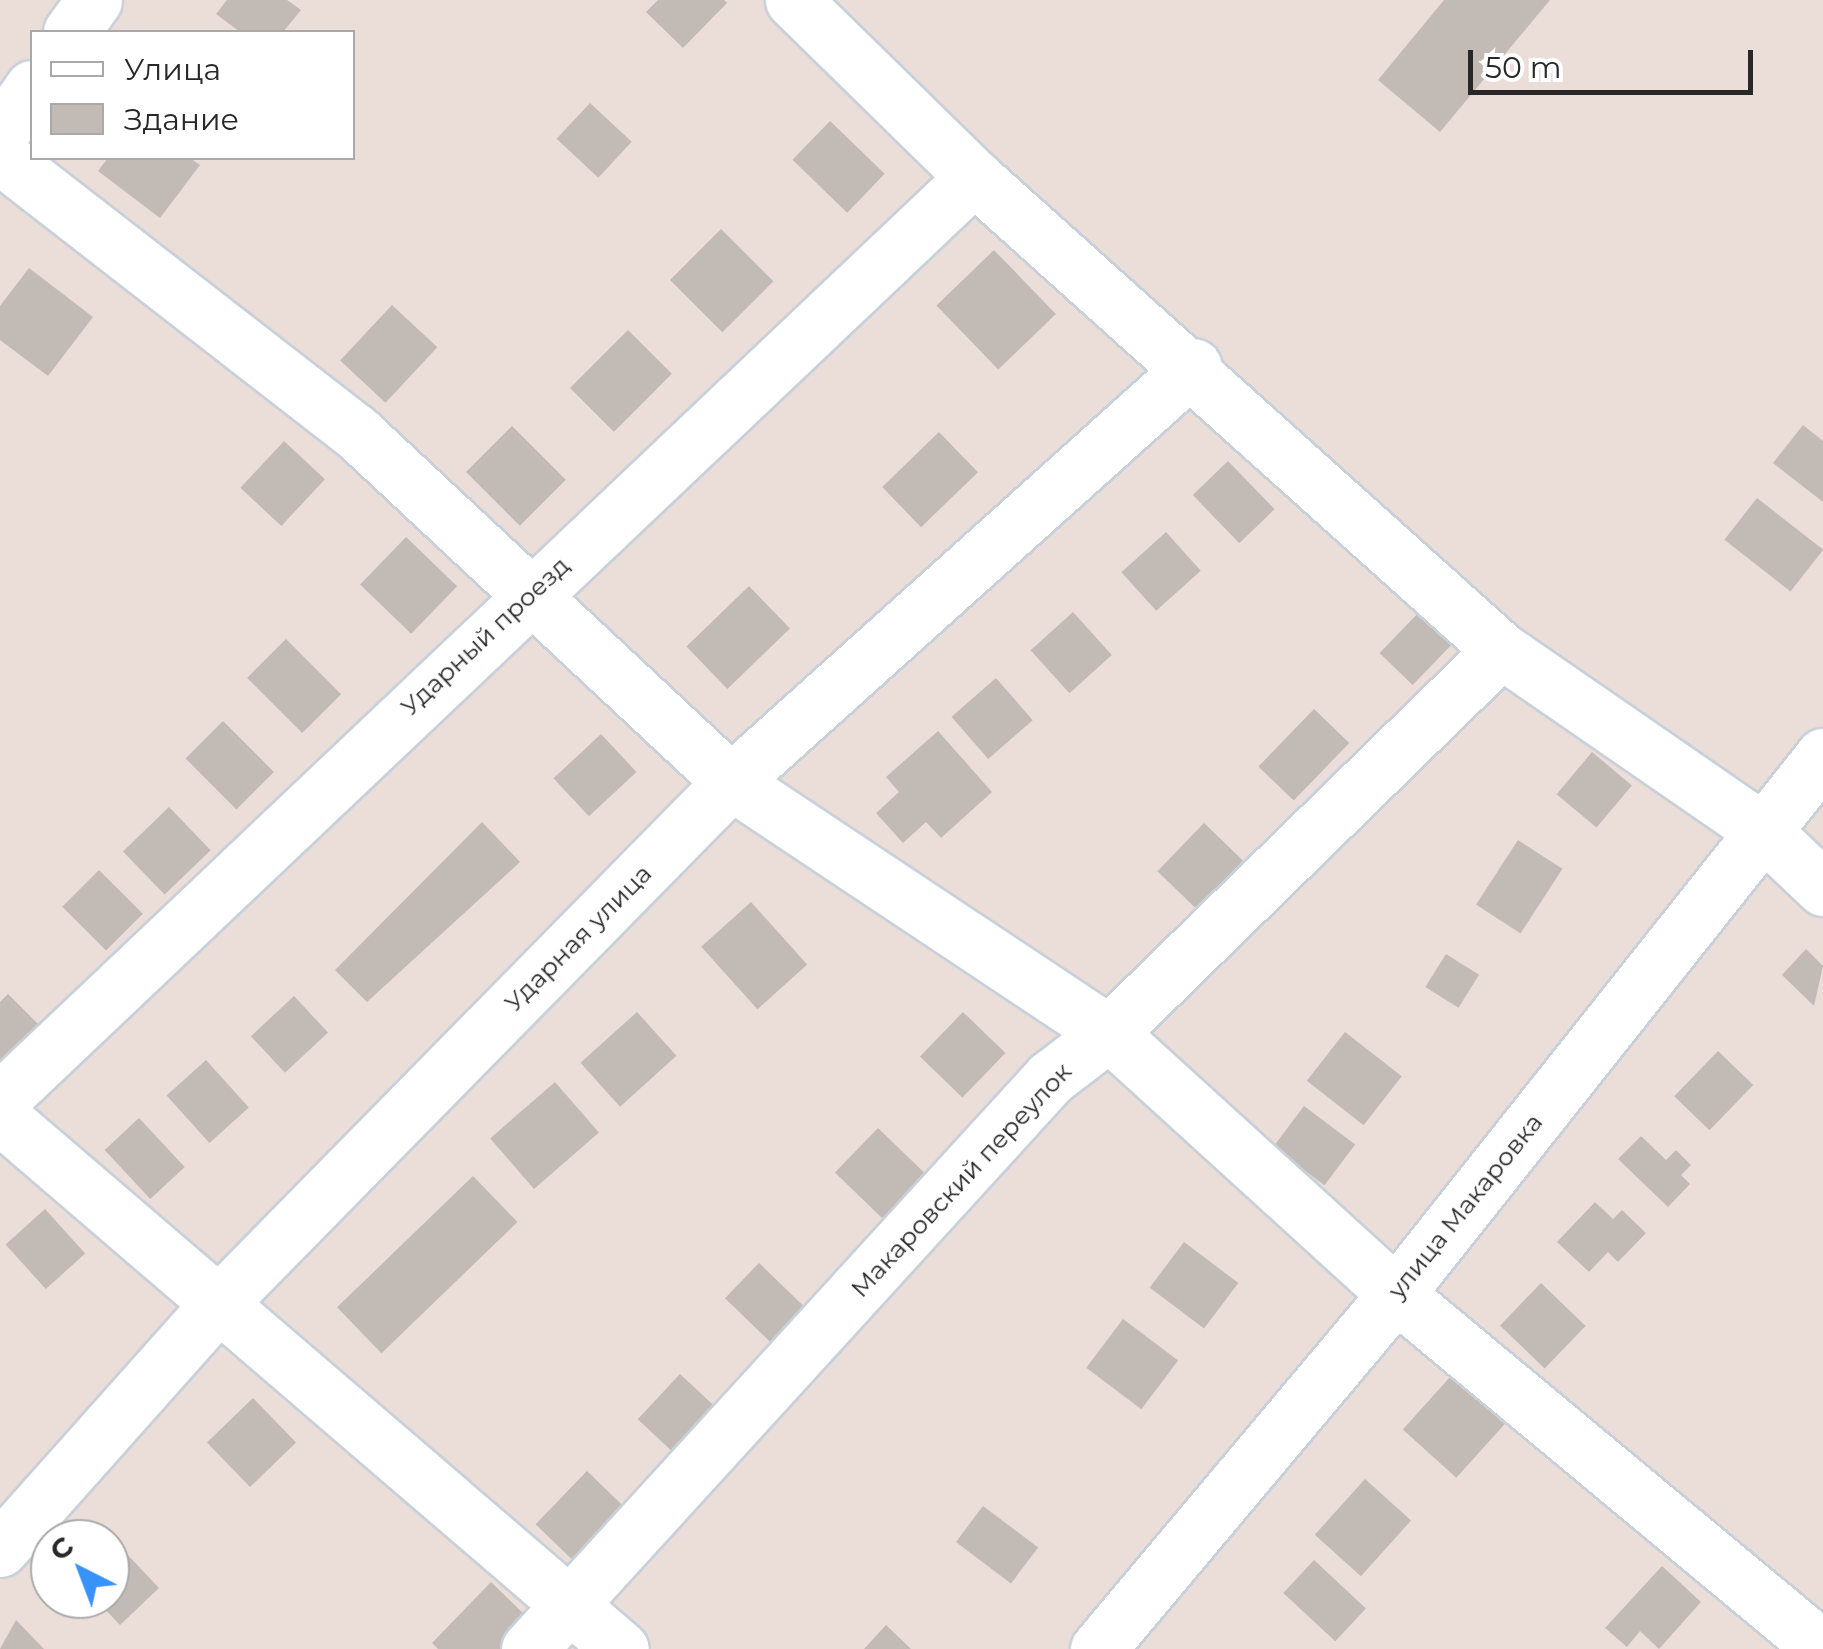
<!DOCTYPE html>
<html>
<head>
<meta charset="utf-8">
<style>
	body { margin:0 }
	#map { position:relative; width:1823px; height:1649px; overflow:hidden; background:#ebded9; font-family:Montserrat,sans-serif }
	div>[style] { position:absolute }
	.building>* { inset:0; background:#c2bab5; transform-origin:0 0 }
	.roads { filter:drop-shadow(2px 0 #c8d0da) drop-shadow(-2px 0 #c8d0da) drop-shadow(0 2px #c8d0da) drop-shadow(0 -2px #c8d0da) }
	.minor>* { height:55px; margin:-27.5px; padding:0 27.5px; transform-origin:27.5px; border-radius:27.5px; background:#fff }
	span { translate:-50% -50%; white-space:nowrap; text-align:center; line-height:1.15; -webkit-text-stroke:9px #fff; paint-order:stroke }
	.street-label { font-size:25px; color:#282828 }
	.legend { position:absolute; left:30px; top:30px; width:325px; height:130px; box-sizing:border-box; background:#fff; border:2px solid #a9a9a9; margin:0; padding:12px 18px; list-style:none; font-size:30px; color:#282828 }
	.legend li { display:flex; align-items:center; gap:20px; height:50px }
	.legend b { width:50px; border:2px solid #a9a9a9 }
	.north { position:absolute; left:30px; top:1519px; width:100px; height:100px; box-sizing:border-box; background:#fff; border:2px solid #a9a9a9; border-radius:50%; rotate:318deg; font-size:28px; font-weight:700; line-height:40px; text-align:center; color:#282828 }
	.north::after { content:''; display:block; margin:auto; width:35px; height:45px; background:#3892f9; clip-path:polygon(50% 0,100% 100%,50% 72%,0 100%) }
	.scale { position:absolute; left:1468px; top:50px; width:285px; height:45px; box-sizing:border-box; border:5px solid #282828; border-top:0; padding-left:12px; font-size:30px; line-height:35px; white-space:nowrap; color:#282828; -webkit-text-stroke:8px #fff; paint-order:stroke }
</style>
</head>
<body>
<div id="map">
	<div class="building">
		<i style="clip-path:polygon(227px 0,287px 0,301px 10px,283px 32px,240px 32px,216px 14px)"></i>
		<i style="clip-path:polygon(658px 0,724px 0,727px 3px,683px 48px,646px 12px)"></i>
		<i style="clip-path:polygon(1444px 0,1550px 0,1440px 132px,1378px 80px)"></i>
		<i style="left:590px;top:103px;width:57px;height:49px;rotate:43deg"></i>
		<i style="left:830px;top:121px;width:76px;height:54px;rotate:44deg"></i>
		<i style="clip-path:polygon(108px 158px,190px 158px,200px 165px,160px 218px,98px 171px)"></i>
		<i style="left:721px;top:229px;width:74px;height:72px;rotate:45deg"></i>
		<i style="left:994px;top:250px;width:89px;height:80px;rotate:46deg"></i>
		<i style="clip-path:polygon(29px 268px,93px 317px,48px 376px,0 340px,0 306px)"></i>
		<i style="left:392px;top:305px;width:62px;height:76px;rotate:43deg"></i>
		<i style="left:628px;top:330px;width:62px;height:82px;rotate:45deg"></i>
		<i style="clip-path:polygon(1803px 425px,1823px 441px,1823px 502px,1773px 463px)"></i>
		<i style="left:512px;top:426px;width:76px;height:65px;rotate:45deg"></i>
		<i style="left:939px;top:432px;width:56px;height:79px;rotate:46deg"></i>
		<i style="left:284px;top:441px;width:56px;height:64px;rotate:43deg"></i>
		<i style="left:1228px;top:461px;width:67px;height:49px;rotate:46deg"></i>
		<i style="left:1757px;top:498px;width:84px;height:53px;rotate:38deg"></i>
		<i style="left:1166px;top:532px;width:52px;height:60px;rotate:48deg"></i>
		<i style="left:406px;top:537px;width:71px;height:66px;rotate:44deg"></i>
		<i style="left:749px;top:586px;width:59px;height:87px;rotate:46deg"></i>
		<i style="left:1424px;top:607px;width:46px;height:64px;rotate:44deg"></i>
		<i style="left:1073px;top:612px;width:58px;height:57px;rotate:48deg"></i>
		<i style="left:286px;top:639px;width:78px;height:55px;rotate:45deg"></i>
		<i style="left:996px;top:678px;width:56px;height:59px;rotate:49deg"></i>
		<i style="left:1314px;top:709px;width:49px;height:80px;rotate:44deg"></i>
		<i style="left:223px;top:721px;width:72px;height:53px;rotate:45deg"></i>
		<i style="clip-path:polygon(938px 731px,992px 792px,941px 838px,926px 822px,903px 843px,876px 813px,899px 792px,886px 777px)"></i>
		<i style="left:601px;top:734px;width:52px;height:65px;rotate:47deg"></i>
		<i style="left:1592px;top:752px;width:52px;height:55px;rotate:40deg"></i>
		<i style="left:169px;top:807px;width:60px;height:64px;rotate:46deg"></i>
		<i style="clip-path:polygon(482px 822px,520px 862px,367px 1002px,335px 970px)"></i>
		<i style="left:1204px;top:823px;width:54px;height:67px;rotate:44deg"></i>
		<i style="left:1518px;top:840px;width:53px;height:77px;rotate:33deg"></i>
		<i style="left:99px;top:870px;width:62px;height:52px;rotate:45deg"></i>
		<i style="left:751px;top:902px;width:84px;height:67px;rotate:48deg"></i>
		<i style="clip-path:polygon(1806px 949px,1823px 966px,1814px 1006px,1782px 975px)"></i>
		<i style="left:1446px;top:954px;width:39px;height:39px;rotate:32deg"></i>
		<i style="clip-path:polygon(8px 994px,43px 1029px,0 1064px,0 1002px)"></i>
		<i style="left:294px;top:996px;width:50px;height:59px;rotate:47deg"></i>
		<i style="left:637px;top:1012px;width:59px;height:76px;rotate:48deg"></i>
		<i style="left:963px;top:1012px;width:59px;height:62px;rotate:44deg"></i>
		<i style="left:1345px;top:1032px;width:72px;height:62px;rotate:38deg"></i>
		<i style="left:1718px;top:1051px;width:49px;height:63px;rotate:44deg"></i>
		<i style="left:206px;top:1060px;width:64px;height:53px;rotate:48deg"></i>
		<i style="left:555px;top:1082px;width:67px;height:86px;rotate:49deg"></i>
		<i style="left:1304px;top:1106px;width:64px;height:51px;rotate:37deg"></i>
		<i style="left:139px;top:1118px;width:67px;height:47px;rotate:47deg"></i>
		<i style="left:878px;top:1128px;width:68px;height:62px;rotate:44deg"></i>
		<i style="clip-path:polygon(1641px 1136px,1666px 1160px,1676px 1150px,1691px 1165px,1681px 1175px,1690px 1184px,1668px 1207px,1618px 1159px)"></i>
		<i style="left:473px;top:1176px;width:64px;height:189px;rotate:46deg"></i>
		<i style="clip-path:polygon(1595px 1202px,1613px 1219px,1622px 1210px,1646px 1233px,1618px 1262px,1608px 1252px,1589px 1272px,1557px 1242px)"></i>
		<i style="left:45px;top:1209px;width:60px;height:53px;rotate:48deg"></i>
		<i style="left:1184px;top:1242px;width:68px;height:57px;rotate:37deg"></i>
		<i style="left:759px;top:1263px;width:72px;height:49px;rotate:44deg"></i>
		<i style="left:1541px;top:1283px;width:62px;height:59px;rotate:44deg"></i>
		<i style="left:1123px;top:1319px;width:69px;height:61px;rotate:37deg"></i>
		<i style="left:680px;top:1374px;width:52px;height:62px;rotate:43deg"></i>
		<i style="left:1451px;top:1376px;width:72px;height:72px;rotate:42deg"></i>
		<i style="left:253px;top:1398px;width:62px;height:64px;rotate:46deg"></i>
		<i style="left:587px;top:1471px;width:55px;height:74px;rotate:44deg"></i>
		<i style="left:1365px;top:1479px;width:62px;height:75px;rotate:42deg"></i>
		<i style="left:983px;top:1506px;width:69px;height:45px;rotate:37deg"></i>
		<i style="clip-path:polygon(108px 1534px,159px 1588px,120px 1625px,95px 1599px,110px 1599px)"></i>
		<i style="left:1314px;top:1560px;width:71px;height:45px;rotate:43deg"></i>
		<i style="clip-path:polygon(1662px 1566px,1701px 1602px,1659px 1649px,1640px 1631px,1627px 1647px,1605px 1628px)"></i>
		<i style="clip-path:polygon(491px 1582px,531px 1621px,503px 1649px,438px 1649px,432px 1643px)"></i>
		<i style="clip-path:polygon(16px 1620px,44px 1649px,0 1649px)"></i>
		<i style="clip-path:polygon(886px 1625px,911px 1649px,864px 1649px)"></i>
	</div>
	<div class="roads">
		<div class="minor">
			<i style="left:793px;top:0;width:253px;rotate:44.4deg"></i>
			<i style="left:974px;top:177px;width:708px;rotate:41.91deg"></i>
			<i style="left:1501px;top:650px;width:318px;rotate:34.6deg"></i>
			<i style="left:1763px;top:831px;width:83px;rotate:43.5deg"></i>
			<i style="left:71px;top:32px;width:39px;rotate:-54deg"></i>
			<i style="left:0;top:134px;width:56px;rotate:-55.2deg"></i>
			<i style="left:0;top:156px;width:450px;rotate:37.8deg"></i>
			<i style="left:356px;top:432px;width:513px;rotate:43.03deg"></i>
			<i style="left:731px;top:782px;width:454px;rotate:33.6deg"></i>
			<i style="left:1109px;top:1033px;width:388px;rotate:42.3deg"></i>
			<i style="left:1396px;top:1294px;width:555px;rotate:39.74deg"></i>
			<i style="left:0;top:1100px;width:1342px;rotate:-43.46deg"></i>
			<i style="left:0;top:1116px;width:818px;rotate:40.64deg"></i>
			<i style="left:0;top:1549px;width:331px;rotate:-48.3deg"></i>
			<i style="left:220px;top:1302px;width:729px;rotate:-45.5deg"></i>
			<i style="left:731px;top:782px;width:622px;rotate:-41.94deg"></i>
			<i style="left:529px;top:1649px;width:773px;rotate:-47.62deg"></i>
			<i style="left:1050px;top:1078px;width:74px;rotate:-37.3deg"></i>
			<i style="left:1109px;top:1033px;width:548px;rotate:-44.33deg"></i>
			<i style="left:1098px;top:1649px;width:463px;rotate:-50deg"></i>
			<i style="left:1396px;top:1294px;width:687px;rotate:-51.56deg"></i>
		</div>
	</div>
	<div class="street-label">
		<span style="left:485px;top:636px;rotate:-43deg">Ударный проезд</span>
		<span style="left:578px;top:938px;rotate:-45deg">Ударная улица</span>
		<span style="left:961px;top:1180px;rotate:-47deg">Макаровский переулок</span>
		<span style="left:1465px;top:1206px;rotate:-51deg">улица Макаровка</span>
	</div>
	<ul class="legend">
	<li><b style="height:12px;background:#fff"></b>Улица</li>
	<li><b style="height:28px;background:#c2bab5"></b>Здание</li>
	</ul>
	<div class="north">С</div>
	<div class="scale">50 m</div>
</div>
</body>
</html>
